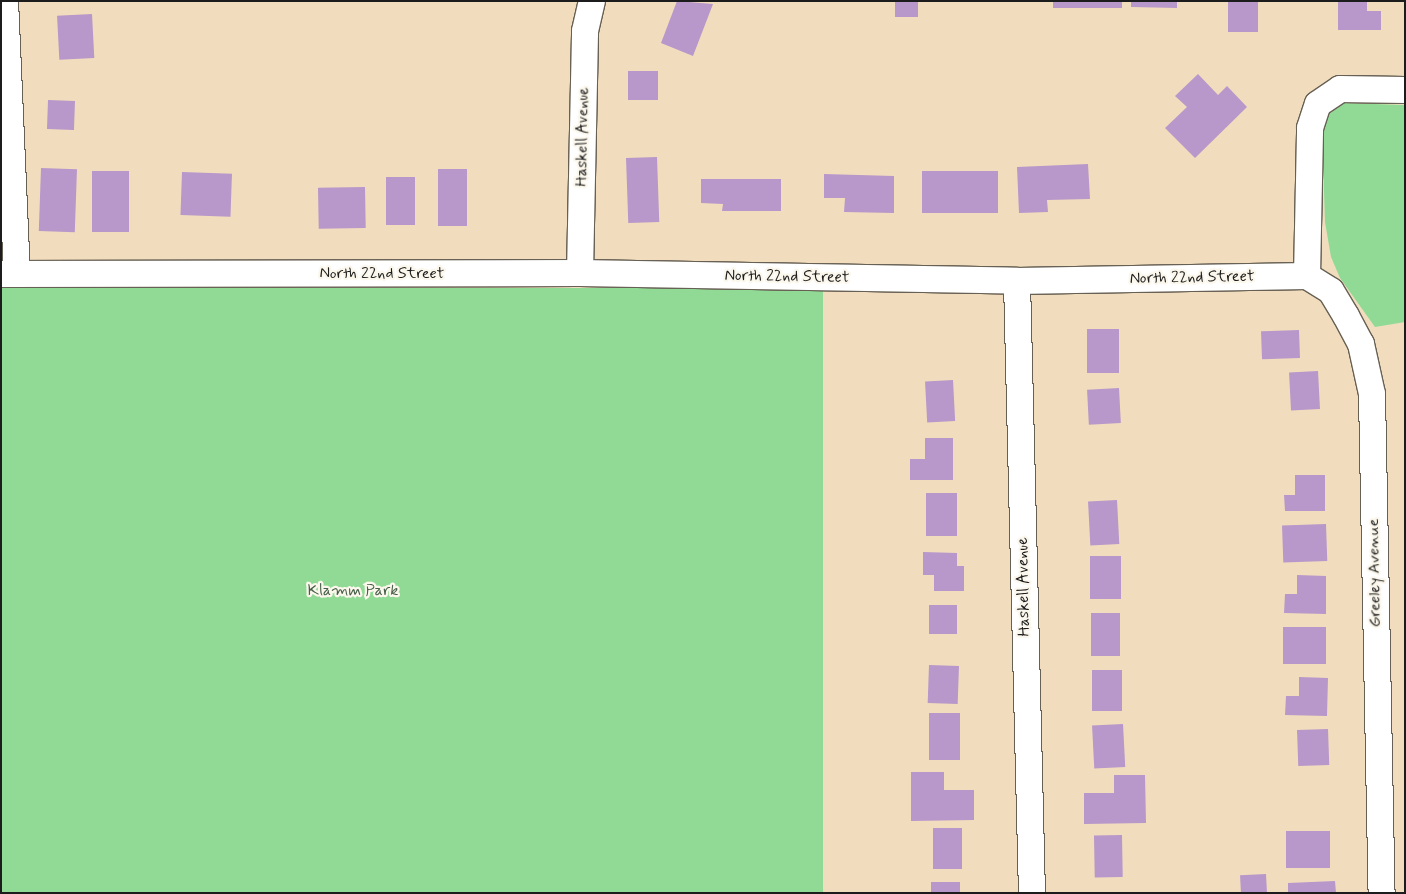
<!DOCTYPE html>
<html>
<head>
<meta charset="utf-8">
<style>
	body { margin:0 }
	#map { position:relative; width:1406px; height:894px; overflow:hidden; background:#f1ddbd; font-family:Mynerve,sans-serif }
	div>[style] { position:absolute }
	.green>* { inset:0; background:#91da96; transform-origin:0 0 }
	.building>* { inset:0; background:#b897ca; transform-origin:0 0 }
	.roads { filter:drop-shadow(1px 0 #676054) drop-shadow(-1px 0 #676054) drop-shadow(0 1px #676054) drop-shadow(0 -1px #676054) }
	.street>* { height:26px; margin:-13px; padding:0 13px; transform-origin:13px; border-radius:13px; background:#fff }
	span { translate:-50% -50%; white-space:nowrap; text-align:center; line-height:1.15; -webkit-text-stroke:4.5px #fbf7ec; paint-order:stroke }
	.street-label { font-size:16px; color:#1c1c1c }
	.park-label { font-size:16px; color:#455e47 }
	.frame { position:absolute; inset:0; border:2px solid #1c1c1c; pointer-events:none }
</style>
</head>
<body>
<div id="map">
	<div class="green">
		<i style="clip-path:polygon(1344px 103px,1405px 105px,1405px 322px,1375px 327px,1340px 278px,1331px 257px,1325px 222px,1322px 130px,1329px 114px)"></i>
		<i style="left:1px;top:288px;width:822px;height:605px"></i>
	</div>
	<div class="building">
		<i style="clip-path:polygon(677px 1px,713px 4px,693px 56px,661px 43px)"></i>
		<i style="left:895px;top:1px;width:23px;height:16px"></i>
		<i style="left:1053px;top:1px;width:69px;height:7px"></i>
		<i style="clip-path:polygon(1131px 1px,1177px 1px,1177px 8px,1131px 7px)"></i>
		<i style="left:1228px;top:1px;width:30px;height:31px"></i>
		<i style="clip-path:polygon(1338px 1px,1367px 1px,1367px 11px,1381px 11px,1381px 30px,1338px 30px)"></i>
		<i style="left:92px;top:14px;width:44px;height:35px;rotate:87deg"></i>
		<i style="left:628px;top:71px;width:30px;height:29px"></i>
		<i style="clip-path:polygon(1198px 74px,1218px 95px,1227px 86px,1247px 107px,1195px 158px,1165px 128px,1187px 107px,1175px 96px)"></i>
		<i style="left:48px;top:100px;width:27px;height:29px;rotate:2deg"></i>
		<i style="left:657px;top:157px;width:65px;height:31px;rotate:88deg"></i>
		<i style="clip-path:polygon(1088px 164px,1090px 199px,1047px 200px,1048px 212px,1019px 213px,1017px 167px)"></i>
		<i style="left:41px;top:168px;width:36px;height:63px;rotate:2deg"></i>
		<i style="left:438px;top:169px;width:29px;height:57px"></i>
		<i style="left:92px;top:171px;width:37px;height:61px"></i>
		<i style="left:922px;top:171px;width:76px;height:42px"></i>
		<i style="left:182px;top:172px;width:50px;height:43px;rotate:2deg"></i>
		<i style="clip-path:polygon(824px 174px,894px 176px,894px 213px,844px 212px,845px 198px,824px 198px)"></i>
		<i style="left:386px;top:177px;width:29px;height:48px"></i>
		<i style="clip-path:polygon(701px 179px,781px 179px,781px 211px,722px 211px,723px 204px,701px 203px)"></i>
		<i style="left:365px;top:187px;width:41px;height:47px;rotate:89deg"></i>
		<i style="left:1087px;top:329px;width:32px;height:44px"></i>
		<i style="left:1299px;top:330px;width:28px;height:38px;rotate:88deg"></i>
		<i style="left:1318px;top:371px;width:38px;height:29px;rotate:87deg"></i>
		<i style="left:953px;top:380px;width:41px;height:28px;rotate:87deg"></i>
		<i style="left:1119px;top:388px;width:35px;height:32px;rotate:87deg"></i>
		<i style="clip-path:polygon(925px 438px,953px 438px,953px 480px,910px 480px,910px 459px,925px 459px)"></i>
		<i style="clip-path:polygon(1295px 475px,1325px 475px,1325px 511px,1285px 511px,1284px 495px,1295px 495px)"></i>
		<i style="left:926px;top:493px;width:31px;height:43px"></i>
		<i style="left:1117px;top:500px;width:44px;height:29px;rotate:87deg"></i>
		<i style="left:1326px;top:524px;width:37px;height:44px;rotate:88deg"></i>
		<i style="clip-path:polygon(923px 552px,957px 553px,957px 566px,964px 566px,964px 591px,934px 591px,934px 575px,923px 575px)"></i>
		<i style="left:1090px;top:556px;width:31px;height:43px"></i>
		<i style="clip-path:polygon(1297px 575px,1326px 576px,1326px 614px,1284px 613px,1285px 594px,1297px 594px)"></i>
		<i style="left:929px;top:605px;width:28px;height:29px"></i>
		<i style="left:1091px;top:613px;width:29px;height:43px"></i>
		<i style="left:1283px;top:627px;width:43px;height:37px"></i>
		<i style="left:929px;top:665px;width:30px;height:38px;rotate:2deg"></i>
		<i style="left:1092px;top:670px;width:30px;height:41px"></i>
		<i style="clip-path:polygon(1299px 677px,1328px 678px,1327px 716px,1285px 715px,1286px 696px,1299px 696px)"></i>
		<i style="left:929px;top:713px;width:31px;height:47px"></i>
		<i style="left:1123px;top:724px;width:43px;height:31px;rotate:87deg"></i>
		<i style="left:1328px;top:729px;width:36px;height:31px;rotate:88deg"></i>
		<i style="clip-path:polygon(911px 772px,944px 772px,944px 790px,974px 790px,974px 820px,911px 821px)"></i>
		<i style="clip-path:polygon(1114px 775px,1145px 775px,1146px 823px,1084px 824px,1084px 793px,1114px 793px)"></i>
		<i style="left:933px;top:828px;width:29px;height:41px"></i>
		<i style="left:1286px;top:831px;width:44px;height:37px"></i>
		<i style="left:1122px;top:835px;width:42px;height:28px;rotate:89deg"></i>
		<i style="left:1266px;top:874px;width:19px;height:26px;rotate:87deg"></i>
		<i style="clip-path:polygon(1335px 881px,1336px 893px,1288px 893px,1288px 883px)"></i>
		<i style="left:931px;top:882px;width:29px;height:11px"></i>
	</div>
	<div class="roads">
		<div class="street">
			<i style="left:5px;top:1px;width:273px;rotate:87.5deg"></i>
			<i style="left:580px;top:273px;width:242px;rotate:-88.8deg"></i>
			<i style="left:585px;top:31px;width:31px;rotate:-77deg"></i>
			<i style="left:1px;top:274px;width:579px;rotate:-0.1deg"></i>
			<i style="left:580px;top:273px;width:437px;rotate:1deg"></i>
			<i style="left:1017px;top:281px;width:290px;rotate:-1deg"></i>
			<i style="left:1307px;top:276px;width:28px;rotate:32deg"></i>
			<i style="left:1331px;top:291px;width:29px;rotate:59deg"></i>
			<i style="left:1346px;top:316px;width:32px;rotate:62deg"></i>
			<i style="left:1361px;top:344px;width:51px;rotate:77.6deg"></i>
			<i style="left:1372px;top:394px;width:499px;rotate:88.9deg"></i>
			<i style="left:1307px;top:276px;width:148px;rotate:-88.8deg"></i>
			<i style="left:1310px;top:128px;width:25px;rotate:-72deg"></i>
			<i style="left:1318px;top:104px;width:27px;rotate:-34deg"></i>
			<i style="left:1340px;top:89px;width:65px;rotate:0.9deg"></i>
			<i style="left:1017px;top:281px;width:612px;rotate:88.6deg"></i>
		</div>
	</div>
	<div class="street-label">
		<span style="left:583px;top:137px;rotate:-89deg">Haskell Avenue</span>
		<span style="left:382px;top:274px">North 22nd Street</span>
		<span style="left:787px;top:277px;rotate:1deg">North 22nd Street</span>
		<span style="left:1192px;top:278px;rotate:-1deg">North 22nd Street</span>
		<span style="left:1375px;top:573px;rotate:-91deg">Greeley Avenue</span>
		<span style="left:1024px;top:587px;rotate:-91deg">Haskell Avenue</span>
	</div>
	<div class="park-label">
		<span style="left:353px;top:591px">Klamm Park</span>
	</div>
	<div class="frame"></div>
</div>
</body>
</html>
